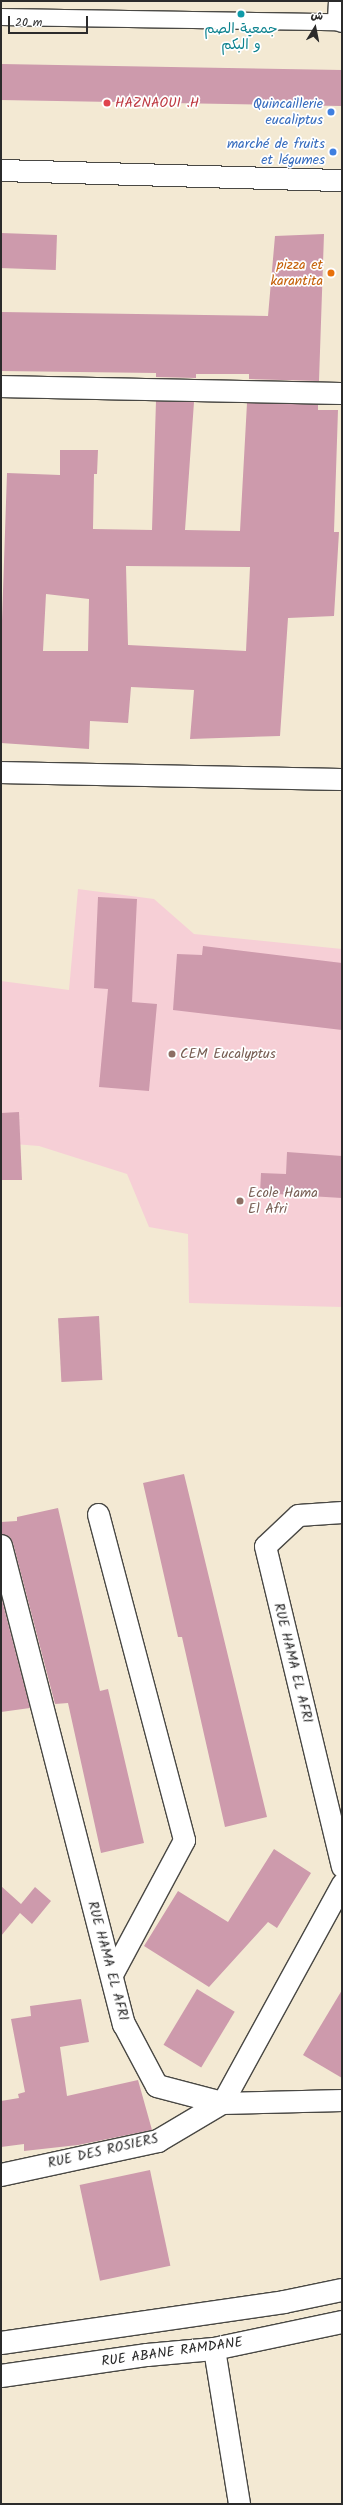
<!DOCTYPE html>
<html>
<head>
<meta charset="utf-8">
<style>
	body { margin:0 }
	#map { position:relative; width:343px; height:2505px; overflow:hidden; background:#f3e9d3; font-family:Kalam,"Playpen Sans Arabic",sans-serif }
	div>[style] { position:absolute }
	.built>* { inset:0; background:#f6cfd6 }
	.building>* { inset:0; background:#cd9aac; transform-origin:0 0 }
	.roads { filter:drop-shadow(1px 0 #494844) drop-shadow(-1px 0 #494844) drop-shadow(0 1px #494844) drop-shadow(0 -1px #494844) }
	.pedestrian>* { height:16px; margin:-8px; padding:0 8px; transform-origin:8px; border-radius:8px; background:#fff }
	.minor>* { height:21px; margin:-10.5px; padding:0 10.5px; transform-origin:10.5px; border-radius:10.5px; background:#fff }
	.tertiary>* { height:22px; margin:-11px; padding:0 11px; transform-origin:11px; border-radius:11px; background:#fff }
	.dots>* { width:11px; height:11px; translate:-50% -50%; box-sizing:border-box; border:2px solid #fff; border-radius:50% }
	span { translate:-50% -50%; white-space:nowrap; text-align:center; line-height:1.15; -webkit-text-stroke:3.5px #fff; paint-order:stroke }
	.culture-label { font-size:14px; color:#0d838f }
	.health-label { font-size:14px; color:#be3a42 }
	.left { translate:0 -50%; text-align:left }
	.shop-label { font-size:14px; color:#366cbe }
	.right { translate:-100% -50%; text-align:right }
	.food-label { font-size:14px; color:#c56008 }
	.education-label { font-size:14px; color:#785e54 }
	.street-label { font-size:14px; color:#2b2b2b }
	.frame { position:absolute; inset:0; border:2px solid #2b2b2b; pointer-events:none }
	.north { position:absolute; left:295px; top:8px; width:40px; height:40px; -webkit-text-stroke:3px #fff; paint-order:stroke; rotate:10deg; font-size:11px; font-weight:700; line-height:16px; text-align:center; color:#2b2b2b }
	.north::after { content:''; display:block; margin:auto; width:14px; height:18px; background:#2b2b2b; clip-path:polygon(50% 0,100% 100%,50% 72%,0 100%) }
	.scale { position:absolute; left:8px; top:16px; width:80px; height:18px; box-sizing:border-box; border:2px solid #2b2b2b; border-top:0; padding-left:5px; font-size:12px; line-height:14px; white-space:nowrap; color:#2b2b2b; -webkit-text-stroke:3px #fff; paint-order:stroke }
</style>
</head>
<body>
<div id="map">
	<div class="built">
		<i style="clip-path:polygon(78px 889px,154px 899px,194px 934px,342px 949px,342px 1307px,189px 1303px,188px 1234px,149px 1227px,127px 1174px,39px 1146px,1px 1143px,1px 1119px,24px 1119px,1px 1118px,1px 981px,69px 990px)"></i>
	</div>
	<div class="building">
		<i style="left:1px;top:64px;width:341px;height:36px;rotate:1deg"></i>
		<i style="left:1px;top:233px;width:56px;height:35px;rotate:2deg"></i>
		<i style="clip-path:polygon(324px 234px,319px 381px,249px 379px,249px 374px,196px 374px,196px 378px,156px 377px,156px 373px,1px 371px,1px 312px,268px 316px,275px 236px)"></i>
		<i style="clip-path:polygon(evenodd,156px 401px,194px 402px,185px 530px,240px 531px,247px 403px,318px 404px,318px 410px,338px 410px,334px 532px,339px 532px,334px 616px,288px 618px,280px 736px,190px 739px,194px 690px,131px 687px,128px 723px,90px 721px,89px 749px,1px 743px,1px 650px,7px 473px,60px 475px,60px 450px,98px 450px,97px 474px,94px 474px,93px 529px,152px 530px,156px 401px,126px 566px,250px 567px,246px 651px,128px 645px,126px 566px,156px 401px,46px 594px,89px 599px,88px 651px,43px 651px,46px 594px)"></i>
		<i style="clip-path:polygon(98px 897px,137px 899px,132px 1002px,157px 1004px,149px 1091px,99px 1087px,108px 989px,94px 988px)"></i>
		<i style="clip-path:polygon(203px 946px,342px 963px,342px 1030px,173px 1010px,177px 954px,202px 955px)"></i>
		<i style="clip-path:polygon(19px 1112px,22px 1180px,1px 1180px,1px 1113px)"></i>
		<i style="clip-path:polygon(287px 1152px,342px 1156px,342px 1198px,260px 1193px,261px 1173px,286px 1174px)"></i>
		<i style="left:99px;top:1316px;width:64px;height:41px;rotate:87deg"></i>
		<i style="clip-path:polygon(184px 1474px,267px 1817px,225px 1827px,182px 1637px,178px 1637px,143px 1483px)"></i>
		<i style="clip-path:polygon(58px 1508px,100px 1691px,108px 1689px,144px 1843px,101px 1853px,68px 1703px,55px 1704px,13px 1543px,10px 1537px,1px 1534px,1px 1522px,17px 1521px,17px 1517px)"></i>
		<i style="clip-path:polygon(1px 1596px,30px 1708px,1px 1712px)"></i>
		<i style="clip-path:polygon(274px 1849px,311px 1873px,277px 1928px,268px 1922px,209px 1987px,144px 1946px,178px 1891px,228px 1922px)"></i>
		<i style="clip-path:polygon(1px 1886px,21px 1904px,35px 1887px,51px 1901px,32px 1924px,20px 1913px,1px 1936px)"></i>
		<i style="left:197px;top:1989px;width:44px;height:65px;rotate:31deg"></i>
		<i style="clip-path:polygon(342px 1990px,342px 2078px,303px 2055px)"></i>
		<i style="clip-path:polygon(81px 1999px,89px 2042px,60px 2047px,67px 2096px,138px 2080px,152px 2130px,78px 2145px,24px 2151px,24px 2144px,1px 2147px,1px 2101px,19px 2098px,18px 2094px,25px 2092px,11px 2019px,31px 2016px,30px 2006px)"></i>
		<i style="left:150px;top:2170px;width:98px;height:72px;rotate:78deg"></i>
	</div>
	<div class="roads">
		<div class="pedestrian">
			<i style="left:337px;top:1px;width:21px;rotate:93deg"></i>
			<i style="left:336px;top:22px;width:6px;rotate:18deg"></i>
			<i style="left:1px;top:17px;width:335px;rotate:0.9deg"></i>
		</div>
		<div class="minor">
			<i style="left:1px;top:170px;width:341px;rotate:1.7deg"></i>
			<i style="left:1px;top:386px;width:341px;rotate:1.2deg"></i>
			<i style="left:1px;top:772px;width:341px;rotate:1.2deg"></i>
			<i style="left:342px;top:1512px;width:44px;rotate:176.1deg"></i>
			<i style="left:298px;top:1515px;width:45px;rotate:136.8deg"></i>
			<i style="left:265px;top:1546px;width:330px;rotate:76.5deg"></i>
			<i style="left:98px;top:1514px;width:337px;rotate:75.2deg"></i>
			<i style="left:184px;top:1840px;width:154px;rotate:118.2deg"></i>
			<i style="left:222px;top:2103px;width:250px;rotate:-61.3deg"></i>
			<i style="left:222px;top:2103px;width:120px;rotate:-1.4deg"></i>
			<i style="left:214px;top:2349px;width:157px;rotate:80.8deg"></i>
		</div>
		<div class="tertiary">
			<i style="left:1px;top:1546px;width:494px;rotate:75.6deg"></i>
			<i style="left:124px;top:2024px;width:70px;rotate:62deg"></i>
			<i style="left:157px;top:2086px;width:67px;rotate:14.7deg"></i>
			<i style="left:1px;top:2175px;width:161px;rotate:-12.2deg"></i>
			<i style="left:158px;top:2141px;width:74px;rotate:-30.7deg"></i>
			<i style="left:1px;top:2343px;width:286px;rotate:-8.2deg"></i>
			<i style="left:284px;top:2302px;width:59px;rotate:-11.7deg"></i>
			<i style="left:1px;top:2376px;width:148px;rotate:-8.2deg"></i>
			<i style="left:147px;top:2355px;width:67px;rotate:-5.1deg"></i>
			<i style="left:214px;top:2349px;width:131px;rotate:-11.9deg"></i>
		</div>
	</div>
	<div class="dots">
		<i style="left:241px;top:14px;background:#0f9aa8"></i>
		<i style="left:107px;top:103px;background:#e0444e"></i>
		<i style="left:331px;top:112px;background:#3f7fe0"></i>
		<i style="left:333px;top:152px;background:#3f7fe0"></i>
		<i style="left:331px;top:273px;background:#e8710a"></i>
		<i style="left:172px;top:1054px;background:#8d6e63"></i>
		<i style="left:240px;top:1201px;background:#8d6e63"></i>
	</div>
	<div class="culture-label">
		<span style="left:241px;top:37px">جمعية الصم<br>و البكم</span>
	</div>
	<div class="health-label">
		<span class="left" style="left:115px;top:103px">HAZNAOUI .H</span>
	</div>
	<div class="shop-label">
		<span class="right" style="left:323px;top:112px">Quincaillerie<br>eucaliptus</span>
		<span class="right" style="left:325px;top:152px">marché de fruits<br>et légumes</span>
	</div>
	<div class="food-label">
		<span class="right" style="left:323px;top:273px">pizza et<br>karantita</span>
	</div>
	<div class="education-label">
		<span class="left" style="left:180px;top:1054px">CEM Eucalyptus</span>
		<span class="left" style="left:248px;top:1201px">Ecole Hama<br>El Afri</span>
	</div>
	<div class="street-label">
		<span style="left:293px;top:1663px;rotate:76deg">RUE HAMA EL AFRI</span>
		<span style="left:108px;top:1961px;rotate:75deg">RUE HAMA EL AFRI</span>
		<span style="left:103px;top:2151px;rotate:-13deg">RUE DES ROSIERS</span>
		<span style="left:172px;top:2352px;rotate:-8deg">RUE ABANE RAMDANE</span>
	</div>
	<div class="frame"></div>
	<div class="north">ش</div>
	<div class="scale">20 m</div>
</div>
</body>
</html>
